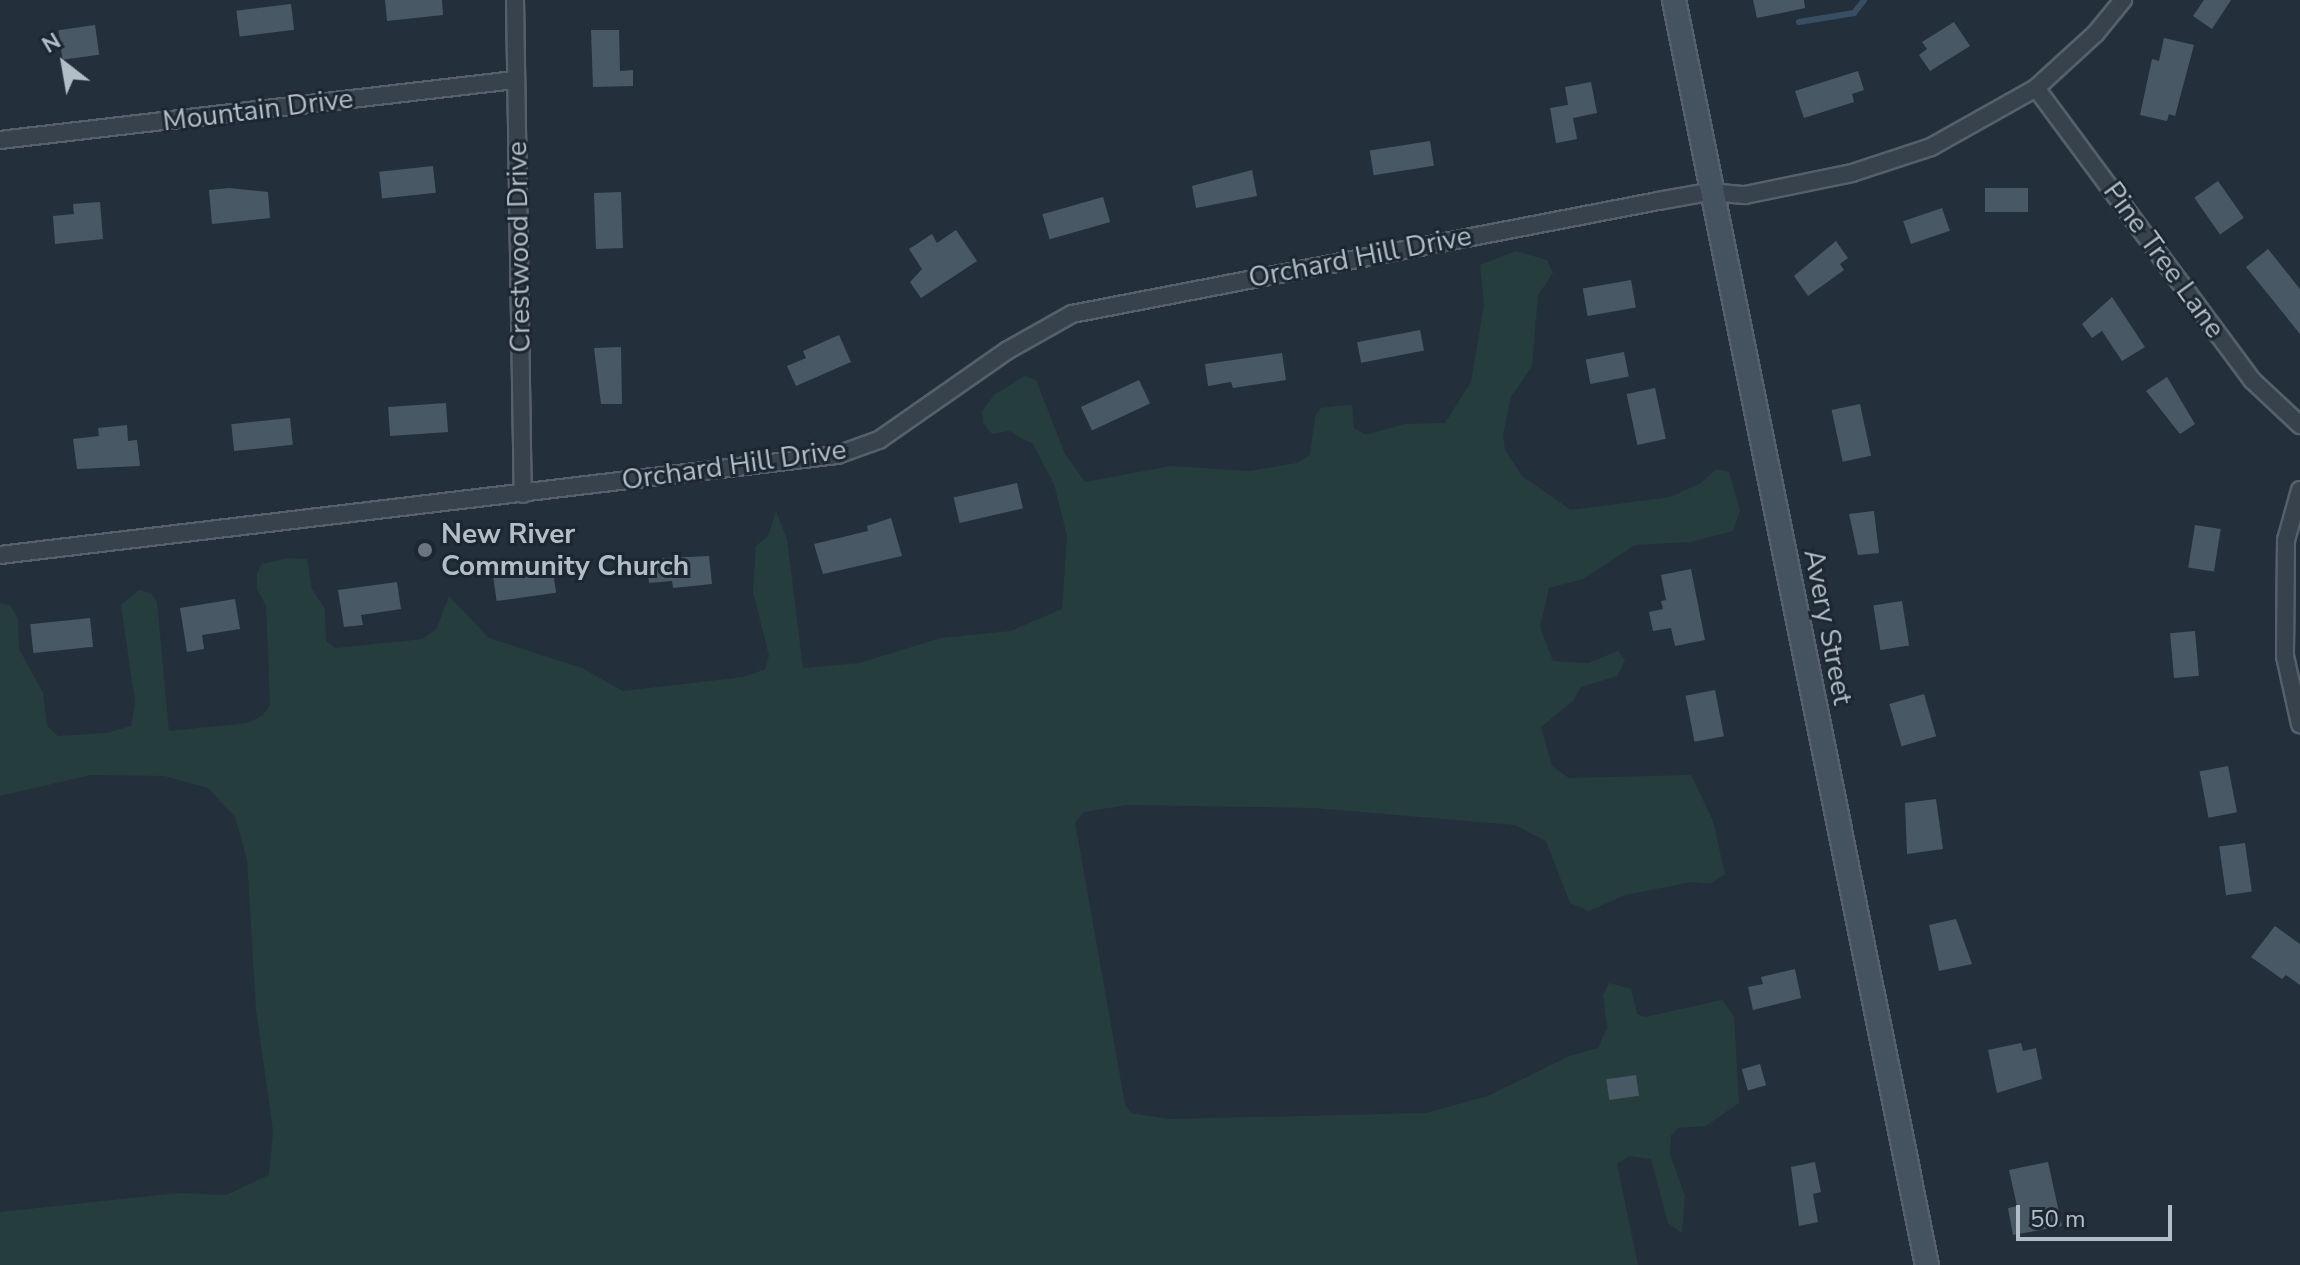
<!DOCTYPE html>
<html>
<head>
<meta charset="utf-8">
<style>
	body { margin:0 }
	#map { position:relative; width:2300px; height:1265px; overflow:hidden; background:#23303c; font-family:"Nunito Sans",sans-serif }
	div>[style] { position:absolute }
	.green>* { inset:0; background:#253d3d }
	.stream>* { height:6px; margin:-3px; padding:0 3px; transform-origin:3px; border-radius:3px; background:#374e63 }
	.building>* { inset:0; background:#495865; transform-origin:0 0 }
	.roads { filter:drop-shadow(2px 0 #55606a) drop-shadow(-2px 0 #55606a) drop-shadow(0 2px #55606a) drop-shadow(0 -2px #55606a) }
	.street>* { height:16px; margin:-8px; padding:0 8px; transform-origin:8px; border-radius:8px; background:#37424c }
	.secondary>* { height:22px; margin:-11px; padding:0 11px; transform-origin:11px; border-radius:11px; background:#45525f }
	.dots>* { width:22px; height:22px; translate:-50% -50%; box-sizing:border-box; border:4px solid #1c2731; border-radius:50% }
	span { translate:-50% -50%; white-space:nowrap; text-align:center; line-height:1.15; -webkit-text-stroke:6px #1c2731; paint-order:stroke }
	.street-label { font-size:28px; color:#b3bdc8 }
	.poi-label { font-size:28px; color:#b3bdc8; font-weight:700 }
	.left { translate:0 -50%; text-align:left }
	.north { position:absolute; left:24px; top:24px; width:80px; height:80px; -webkit-text-stroke:6px #1c2731; paint-order:stroke; rotate:329deg; font-size:22px; font-weight:700; line-height:32px; text-align:center; color:#b3bdc8 }
	.north::after { content:''; display:block; margin:auto; width:28px; height:36px; background:#b3bdc8; clip-path:polygon(50% 0,100% 100%,50% 72%,0 100%) }
	.scale { position:absolute; left:2016px; top:1205px; width:156px; height:36px; box-sizing:border-box; border:4px solid #b3bdc8; border-top:0; padding-left:10px; font-size:24px; line-height:28px; white-space:nowrap; color:#b3bdc8; -webkit-text-stroke:6px #1c2731; paint-order:stroke }
</style>
</head>
<body>
<div id="map">
	<div class="green">
		<i style="clip-path:polygon(1516px 251px,1547px 260px,1553px 273px,1538px 295px,1532px 366px,1511px 397px,1503px 435px,1505px 450px,1522px 476px,1571px 510px,1670px 497px,1701px 483px,1716px 469px,1729px 472px,1740px 510px,1733px 531px,1691px 542px,1635px 545px,1583px 579px,1549px 588px,1540px 627px,1553px 661px,1588px 663px,1618px 651px,1625px 660px,1617px 676px,1581px 687px,1573px 701px,1541px 727px,1552px 766px,1569px 778px,1691px 775px,1713px 821px,1725px 874px,1710px 884px,1692px 882px,1625px 895px,1589px 911px,1570px 903px,1546px 841px,1515px 825px,1313px 808px,1127px 805px,1084px 812px,1075px 822px,1125px 1104px,1131px 1113px,1169px 1119px,1426px 1113px,1488px 1096px,1569px 1056px,1598px 1048px,1607px 1028px,1603px 995px,1609px 983px,1631px 989px,1637px 1014px,1645px 1017px,1722px 1000px,1734px 1016px,1739px 1103px,1706px 1126px,1678px 1128px,1671px 1135px,1670px 1154px,1685px 1196px,1682px 1233px,1668px 1223px,1651px 1159px,1629px 1156px,1617px 1164px,1638px 1265px,0 1265px,0 1212px,178px 1193px,226px 1195px,269px 1175px,273px 1131px,256px 1009px,247px 860px,235px 817px,208px 788px,164px 776px,91px 775px,0 796px,0 603px,10px 605px,18px 619px,19px 649px,43px 693px,47px 726px,58px 736px,106px 733px,131px 726px,135px 702px,121px 605px,139px 590px,151px 593px,157px 602px,169px 731px,248px 723px,263px 715px,270px 705px,266px 606px,257px 589px,257px 573px,262px 564px,289px 558px,307px 559px,312px 589px,325px 609px,326px 641px,336px 648px,423px 639px,437px 628px,449px 596px,489px 638px,582px 668px,623px 691px,744px 677px,765px 669px,769px 656px,753px 591px,756px 546px,768px 536px,776px 511px,787px 539px,803px 668px,859px 663px,941px 638px,1011px 631px,1062px 609px,1067px 536px,1054px 484px,1033px 444px,1009px 431px,992px 434px,983px 423px,982px 411px,995px 394px,1025px 376px,1036px 380px,1065px 454px,1085px 482px,1171px 466px,1249px 471px,1297px 463px,1310px 455px,1315px 416px,1321px 408px,1336px 406px,1352px 405px,1354px 428px,1366px 435px,1404px 424px,1445px 423px,1471px 382px,1484px 305px,1480px 265px)"></i>
	</div>
	<div class="stream">
		<i style="left:1799px;top:22px;width:56px;rotate:-9.3deg"></i>
		<i style="left:1854px;top:13px;width:16px;rotate:-52deg"></i>
	</div>
	<div class="building">
		<i style="clip-path:polygon(385px 0,442px 0,443px 15px,387px 21px)"></i>
		<i style="clip-path:polygon(1753px 0,1804px 0,1805px 8px,1757px 18px)"></i>
		<i style="clip-path:polygon(2204px 0,2231px 0,2212px 29px,2193px 16px)"></i>
		<i style="left:291px;top:4px;width:26px;height:55px;rotate:83deg"></i>
		<i style="clip-path:polygon(1954px 22px,1970px 46px,1930px 71px,1919px 55px,1927px 49px,1922px 42px)"></i>
		<i style="left:95px;top:25px;width:30px;height:37px;rotate:82deg"></i>
		<i style="clip-path:polygon(591px 30px,619px 30px,620px 71px,633px 70px,633px 86px,593px 87px)"></i>
		<i style="clip-path:polygon(2164px 38px,2194px 45px,2175px 116px,2169px 114px,2167px 121px,2140px 115px,2152px 59px,2159px 61px)"></i>
		<i style="clip-path:polygon(1858px 71px,1864px 90px,1852px 94px,1854px 102px,1804px 118px,1795px 91px)"></i>
		<i style="clip-path:polygon(1591px 82px,1597px 113px,1573px 118px,1577px 139px,1556px 143px,1550px 108px,1568px 105px,1565px 87px)"></i>
		<i style="left:1430px;top:141px;width:25px;height:61px;rotate:81deg"></i>
		<i style="left:433px;top:166px;width:27px;height:54px;rotate:84deg"></i>
		<i style="clip-path:polygon(1252px 170px,1257px 196px,1196px 208px,1192px 186px)"></i>
		<i style="left:2218px;top:181px;width:45px;height:29px;rotate:55deg"></i>
		<i style="clip-path:polygon(229px 188px,268px 192px,270px 218px,212px 224px,209px 190px)"></i>
		<i style="left:1985px;top:188px;width:43px;height:24px"></i>
		<i style="left:621px;top:192px;width:56px;height:27px;rotate:88deg"></i>
		<i style="left:1103px;top:197px;width:26px;height:63px;rotate:74deg"></i>
		<i style="clip-path:polygon(100px 202px,103px 239px,55px 244px,53px 216px,74px 214px,73px 204px)"></i>
		<i style="left:1942px;top:208px;width:24px;height:41px;rotate:71deg"></i>
		<i style="clip-path:polygon(956px 230px,977px 261px,921px 298px,910px 282px,922px 269px,909px 249px,932px 234px,937px 243px)"></i>
		<i style="clip-path:polygon(1836px 241px,1848px 258px,1840px 264px,1844px 270px,1808px 296px,1794px 276px)"></i>
		<i style="clip-path:polygon(2268px 249px,2300px 289px,2300px 334px,2246px 267px)"></i>
		<i style="left:1631px;top:280px;width:28px;height:49px;rotate:80deg"></i>
		<i style="clip-path:polygon(2112px 297px,2145px 347px,2122px 361px,2102px 331px,2092px 338px,2082px 324px)"></i>
		<i style="left:1420px;top:330px;width:21px;height:64px;rotate:79deg"></i>
		<i style="clip-path:polygon(839px 335px,851px 362px,796px 386px,787px 366px,806px 358px,803px 351px)"></i>
		<i style="clip-path:polygon(621px 347px,622px 404px,601px 404px,594px 348px)"></i>
		<i style="left:1624px;top:352px;width:25px;height:39px;rotate:79deg"></i>
		<i style="clip-path:polygon(1282px 353px,1286px 380px,1233px 388px,1231px 382px,1208px 386px,1205px 364px)"></i>
		<i style="clip-path:polygon(2167px 377px,2195px 424px,2180px 434px,2146px 391px)"></i>
		<i style="left:1139px;top:380px;width:26px;height:64px;rotate:65deg"></i>
		<i style="left:1655px;top:388px;width:52px;height:29px;rotate:78deg"></i>
		<i style="left:446px;top:403px;width:29px;height:58px;rotate:86deg"></i>
		<i style="left:1860px;top:404px;width:53px;height:29px;rotate:78deg"></i>
		<i style="left:290px;top:418px;width:27px;height:59px;rotate:84deg"></i>
		<i style="clip-path:polygon(127px 425px,128px 441px,137px 440px,140px 466px,77px 469px,73px 439px,99px 436px,98px 428px)"></i>
		<i style="left:1017px;top:483px;width:26px;height:65px;rotate:77deg"></i>
		<i style="clip-path:polygon(1874px 511px,1879px 553px,1858px 555px,1849px 514px)"></i>
		<i style="clip-path:polygon(891px 518px,902px 556px,823px 574px,814px 544px,868px 531px,867px 526px)"></i>
		<i style="left:2195px;top:525px;width:26px;height:43px;rotate:9deg"></i>
		<i style="clip-path:polygon(709px 556px,712px 584px,673px 588px,672px 581px,649px 583px,646px 559px)"></i>
		<i style="left:552px;top:564px;width:29px;height:60px;rotate:82deg"></i>
		<i style="clip-path:polygon(1691px 569px,1705px 640px,1675px 646px,1671px 628px,1653px 631px,1649px 612px,1663px 609px,1661px 601px,1666px 600px,1661px 575px)"></i>
		<i style="clip-path:polygon(397px 582px,401px 609px,361px 615px,363px 625px,344px 627px,338px 590px)"></i>
		<i style="clip-path:polygon(235px 599px,240px 629px,202px 635px,204px 649px,187px 652px,180px 608px)"></i>
		<i style="left:1902px;top:601px;width:45px;height:29px;rotate:81deg"></i>
		<i style="left:90px;top:618px;width:29px;height:60px;rotate:84deg"></i>
		<i style="left:2195px;top:631px;width:45px;height:25px;rotate:85deg"></i>
		<i style="left:1715px;top:690px;width:47px;height:30px;rotate:79deg"></i>
		<i style="left:1924px;top:694px;width:44px;height:36px;rotate:74deg"></i>
		<i style="left:2228px;top:766px;width:47px;height:29px;rotate:79deg"></i>
		<i style="clip-path:polygon(1936px 799px,1943px 849px,1907px 854px,1905px 803px)"></i>
		<i style="left:2245px;top:843px;width:49px;height:26px;rotate:82deg"></i>
		<i style="clip-path:polygon(1956px 919px,1972px 964px,1939px 971px,1929px 925px)"></i>
		<i style="clip-path:polygon(2275px 926px,2300px 944px,2300px 985px,2286px 975px,2282px 979px,2251px 957px)"></i>
		<i style="clip-path:polygon(1795px 969px,1801px 998px,1753px 1010px,1748px 987px,1763px 984px,1761px 977px)"></i>
		<i style="clip-path:polygon(2021px 1043px,2023px 1051px,2036px 1048px,2042px 1079px,1997px 1093px,1988px 1050px)"></i>
		<i style="left:1760px;top:1064px;width:22px;height:19px;rotate:74deg"></i>
		<i style="left:1636px;top:1075px;width:21px;height:30px;rotate:82deg"></i>
		<i style="clip-path:polygon(1815px 1162px,1821px 1192px,1813px 1194px,1818px 1222px,1799px 1226px,1791px 1167px)"></i>
		<i style="clip-path:polygon(2048px 1162px,2062px 1226px,2013px 1235px,2008px 1208px,2017px 1206px,2009px 1170px)"></i>
	</div>
	<div class="roads">
		<div class="street">
			<i style="left:515px;top:0;width:494px;rotate:89.1deg"></i>
			<i style="left:2036px;top:88px;width:363px;rotate:53.5deg"></i>
			<i style="left:2252px;top:380px;width:66px;rotate:43.2deg"></i>
			<i style="left:0;top:140px;width:518px;rotate:-6.65deg"></i>
			<i style="left:2300px;top:490px;width:52px;rotate:105.6deg"></i>
			<i style="left:2286px;top:540px;width:116px;rotate:90.5deg"></i>
			<i style="left:2285px;top:656px;width:70px;rotate:77.6deg"></i>
			<i style="left:0;top:555px;width:843px;rotate:-6.81deg"></i>
			<i style="left:837px;top:455px;width:45px;rotate:-19.7deg"></i>
			<i style="left:879px;top:440px;width:157px;rotate:-34.9deg"></i>
			<i style="left:1008px;top:350px;width:73px;rotate:-29.4deg"></i>
			<i style="left:1072px;top:314px;width:597px;rotate:-10.91deg"></i>
			<i style="left:1658px;top:201px;width:52px;rotate:-10deg"></i>
			<i style="left:1709px;top:192px;width:36px;rotate:5deg"></i>
			<i style="left:1745px;top:195px;width:109px;rotate:-11.6deg"></i>
			<i style="left:1852px;top:173px;width:83px;rotate:-18.2deg"></i>
			<i style="left:1931px;top:147px;width:120px;rotate:-29.3deg"></i>
			<i style="left:2036px;top:88px;width:81px;rotate:-42.5deg"></i>
			<i style="left:2096px;top:33px;width:43px;rotate:-50.7deg"></i>
		</div>
		<div class="secondary">
			<i style="left:1674px;top:0;width:1290px;rotate:78.69deg"></i>
		</div>
	</div>
	<div class="dots">
		<i style="left:425px;top:550px;background:#6b7280"></i>
	</div>
	<div class="street-label">
		<span style="left:258px;top:110px;rotate:-7deg">Mountain Drive</span>
		<span style="left:519px;top:247px;rotate:-91deg">Crestwood Drive</span>
		<span style="left:1360px;top:257px;rotate:-11deg">Orchard Hill Drive</span>
		<span style="left:2164px;top:260px;rotate:54deg">Pine Tree Lane</span>
		<span style="left:734px;top:465px;rotate:-8deg">Orchard Hill Drive</span>
		<span style="left:1828px;top:627px;rotate:79deg">Avery Street</span>
	</div>
	<div class="poi-label">
		<span class="left" style="left:441px;top:550px">New River<br>Community Church</span>
	</div>
	<div class="north">N</div>
	<div class="scale">50 m</div>
</div>
</body>
</html>
